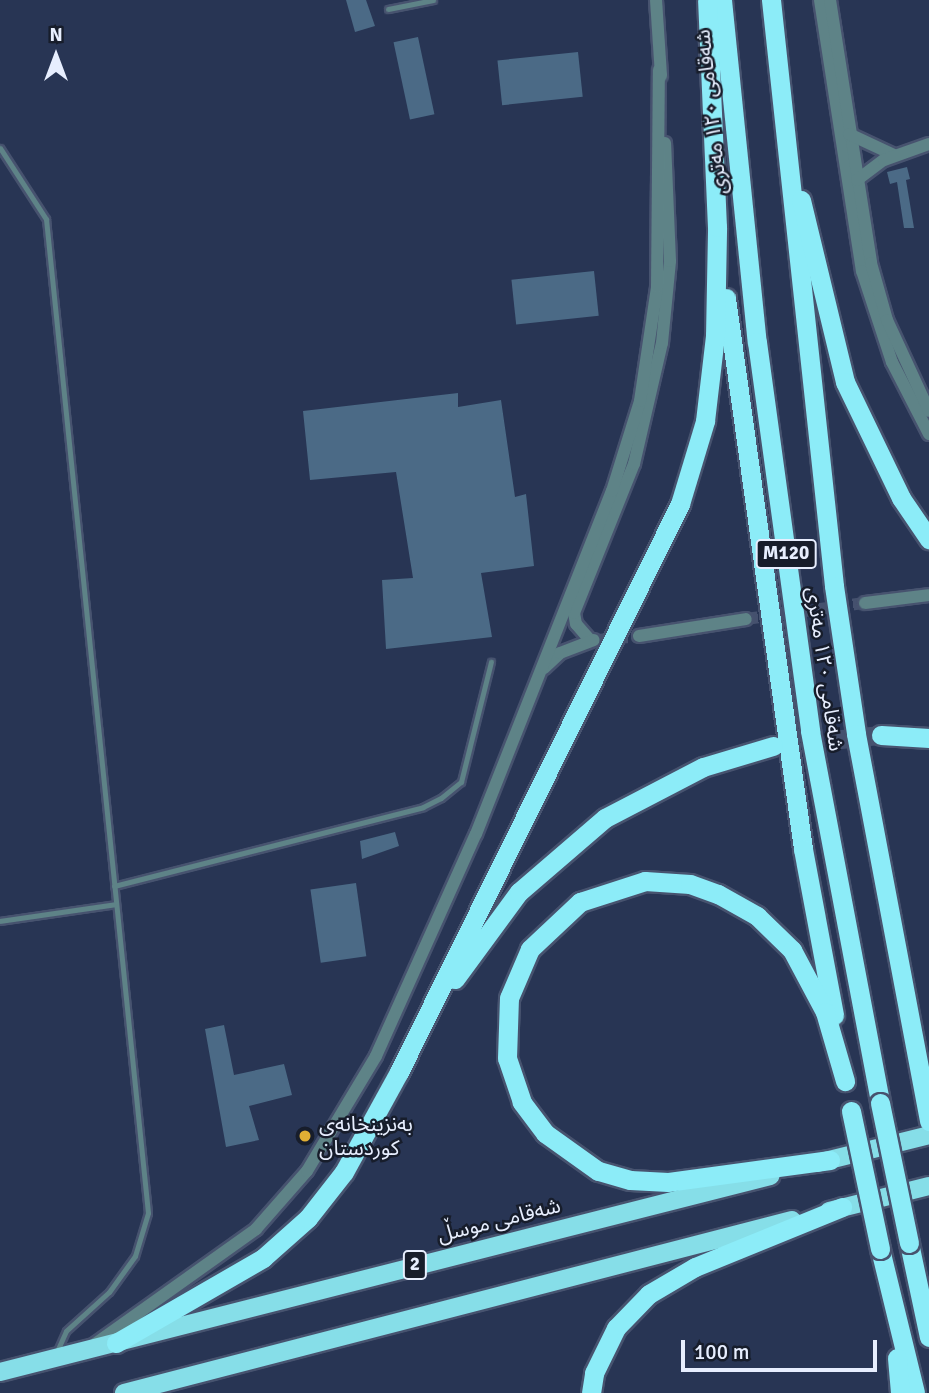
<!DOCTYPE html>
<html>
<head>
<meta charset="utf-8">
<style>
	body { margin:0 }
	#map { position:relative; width:929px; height:1393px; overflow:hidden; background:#283554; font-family:Signika,"Noto Sans Arabic",sans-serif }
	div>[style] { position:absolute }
	.building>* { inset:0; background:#4b6a86; transform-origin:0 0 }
	.tertiary-tunnel>* { height:12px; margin-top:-6px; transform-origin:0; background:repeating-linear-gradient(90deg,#45516e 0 12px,transparent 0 18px) }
	.motorway-tunnel>* { height:19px; margin-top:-9.5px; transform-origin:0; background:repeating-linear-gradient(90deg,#45516e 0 19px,transparent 0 29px) }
	.roads { filter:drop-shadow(2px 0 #47536f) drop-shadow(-2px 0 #47536f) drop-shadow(0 2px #47536f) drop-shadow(0 -2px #47536f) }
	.service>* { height:5px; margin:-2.5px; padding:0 2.5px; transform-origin:2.5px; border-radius:2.5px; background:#5e8387 }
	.tertiary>* { height:12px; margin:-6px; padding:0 6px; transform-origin:6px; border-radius:6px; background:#5e8387 }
	.trunk>* { height:18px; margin:-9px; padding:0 9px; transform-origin:9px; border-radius:9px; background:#86dee8 }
	.motorway>* { height:19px; margin:-9.5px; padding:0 9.5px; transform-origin:9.5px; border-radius:9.5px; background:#8cecf8 }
	.bridges { filter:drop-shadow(2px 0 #47536f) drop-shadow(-2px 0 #47536f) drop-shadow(0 2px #47536f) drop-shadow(0 -2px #47536f) }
	.motorway-bridge>* { height:19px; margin:-9.5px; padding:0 9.5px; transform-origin:9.5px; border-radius:9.5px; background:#8cecf8 }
	.dots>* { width:19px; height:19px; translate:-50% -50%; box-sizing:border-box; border:4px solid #171d2b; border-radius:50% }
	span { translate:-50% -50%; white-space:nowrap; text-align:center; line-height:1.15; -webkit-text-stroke:5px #171d2b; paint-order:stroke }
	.shield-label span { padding:2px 5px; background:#171d2b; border:2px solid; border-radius:5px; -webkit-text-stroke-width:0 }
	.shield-label { font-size:19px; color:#e7eefe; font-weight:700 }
	.street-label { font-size:21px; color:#e7eefe }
	.poi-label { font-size:21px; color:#e7eefe }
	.left { translate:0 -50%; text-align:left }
	.north { position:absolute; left:21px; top:21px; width:70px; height:70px; -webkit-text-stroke:5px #171d2b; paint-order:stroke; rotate:0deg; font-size:19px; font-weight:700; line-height:28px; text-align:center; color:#e7eefe }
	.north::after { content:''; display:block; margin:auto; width:24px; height:32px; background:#e7eefe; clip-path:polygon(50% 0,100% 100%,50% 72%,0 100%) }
	.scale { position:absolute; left:681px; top:1340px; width:196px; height:32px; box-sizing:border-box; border:4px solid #e7eefe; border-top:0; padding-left:9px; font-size:21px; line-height:24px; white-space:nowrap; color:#e7eefe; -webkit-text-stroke:5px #171d2b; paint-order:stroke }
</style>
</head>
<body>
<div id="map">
	<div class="building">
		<i style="clip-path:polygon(346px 0,366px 0,375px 26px,355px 32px)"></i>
		<i style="left:418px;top:37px;width:79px;height:25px;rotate:78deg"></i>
		<i style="left:578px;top:52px;width:45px;height:81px;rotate:84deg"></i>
		<i style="clip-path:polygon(907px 167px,910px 179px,906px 180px,914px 228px,904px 228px,897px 182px,890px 184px,887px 172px)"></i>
		<i style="left:594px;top:271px;width:45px;height:83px;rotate:84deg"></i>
		<i style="clip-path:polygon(458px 393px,458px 407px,501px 400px,515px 497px,526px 494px,534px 566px,481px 573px,492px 637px,386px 649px,382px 580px,413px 578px,396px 472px,310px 480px,303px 411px)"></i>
		<i style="clip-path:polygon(395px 832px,399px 846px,362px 859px,360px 841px)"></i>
		<i style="left:356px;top:883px;width:74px;height:46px;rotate:82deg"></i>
		<i style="clip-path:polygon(224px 1025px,234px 1075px,284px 1064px,292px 1095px,249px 1106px,259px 1140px,226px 1147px,205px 1029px)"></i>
	</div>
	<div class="tertiary-tunnel">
		<i style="left:746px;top:619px;width:120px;rotate:-7.7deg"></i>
		<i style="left:598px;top:640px;width:41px;rotate:-5.6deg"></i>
	</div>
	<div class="motorway-tunnel">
		<i style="left:774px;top:746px;width:108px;rotate:-5.9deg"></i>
	</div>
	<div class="roads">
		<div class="service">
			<i style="left:388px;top:9px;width:46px;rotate:-11.3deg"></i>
			<i style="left:0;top:148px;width:85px;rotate:57.1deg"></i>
			<i style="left:46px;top:219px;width:999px;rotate:84.14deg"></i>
			<i style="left:148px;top:1213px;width:45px;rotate:106.8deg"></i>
			<i style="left:135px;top:1256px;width:44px;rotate:125.8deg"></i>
			<i style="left:109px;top:1292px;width:58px;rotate:137.8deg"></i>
			<i style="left:66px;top:1331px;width:24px;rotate:114deg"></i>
			<i style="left:114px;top:886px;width:319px;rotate:-14.3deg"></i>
			<i style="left:423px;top:807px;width:20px;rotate:-27deg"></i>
			<i style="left:441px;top:798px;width:26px;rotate:-39deg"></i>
			<i style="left:461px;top:782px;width:124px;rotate:-76deg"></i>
			<i style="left:0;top:921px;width:117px;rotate:-8.3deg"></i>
		</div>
		<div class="tertiary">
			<i style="left:656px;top:0;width:76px;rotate:86.2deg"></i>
			<i style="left:820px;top:0;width:274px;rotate:81.2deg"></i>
			<i style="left:862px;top:271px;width:96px;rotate:71.8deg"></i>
			<i style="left:892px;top:362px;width:81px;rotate:62.8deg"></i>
			<i style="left:830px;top:0;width:266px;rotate:81.1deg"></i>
			<i style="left:871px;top:263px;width:59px;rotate:74.3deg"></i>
			<i style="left:887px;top:320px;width:100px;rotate:65.2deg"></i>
			<i style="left:849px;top:134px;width:50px;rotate:25deg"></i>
			<i style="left:857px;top:180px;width:34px;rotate:-37deg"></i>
			<i style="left:884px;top:160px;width:48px;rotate:-19.6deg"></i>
			<i style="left:865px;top:603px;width:64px;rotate:-7.1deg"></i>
			<i style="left:639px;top:636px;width:108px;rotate:-9deg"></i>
			<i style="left:590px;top:640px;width:21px;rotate:-131deg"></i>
			<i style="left:576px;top:624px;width:11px;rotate:-100deg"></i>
			<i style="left:574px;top:613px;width:161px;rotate:-68.1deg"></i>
			<i style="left:634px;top:464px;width:124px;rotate:-77deg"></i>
			<i style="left:662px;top:343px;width:82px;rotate:-84.4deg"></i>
			<i style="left:670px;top:261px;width:118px;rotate:-92.4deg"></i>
			<i style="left:544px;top:668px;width:22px;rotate:-43deg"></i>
			<i style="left:560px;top:653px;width:36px;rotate:-21deg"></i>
			<i style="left:95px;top:1344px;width:198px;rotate:-35.5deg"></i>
			<i style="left:256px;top:1229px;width:77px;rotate:-48.7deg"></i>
			<i style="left:307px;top:1171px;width:134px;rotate:-59deg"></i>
			<i style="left:376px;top:1056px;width:243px;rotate:-65.8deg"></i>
			<i style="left:476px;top:834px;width:369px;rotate:-68.4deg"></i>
			<i style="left:612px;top:491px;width:94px;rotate:-72.7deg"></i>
			<i style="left:640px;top:401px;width:115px;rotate:-81.5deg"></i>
			<i style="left:657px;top:287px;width:217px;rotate:-89.5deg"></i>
		</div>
		<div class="trunk">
			<i style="left:817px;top:1163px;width:115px;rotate:-14deg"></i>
			<i style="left:829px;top:1211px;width:103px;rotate:-14deg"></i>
			<i style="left:0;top:1372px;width:795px;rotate:-14.28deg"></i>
			<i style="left:124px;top:1393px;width:690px;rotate:-14.52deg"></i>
		</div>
		<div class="motorway">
			<i style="left:722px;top:0;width:344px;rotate:84.2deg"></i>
			<i style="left:757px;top:342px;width:393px;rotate:82.2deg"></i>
			<i style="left:810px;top:731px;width:379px;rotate:79.3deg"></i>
			<i style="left:771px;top:0;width:589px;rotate:83.86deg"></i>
			<i style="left:834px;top:586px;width:150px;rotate:81.5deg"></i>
			<i style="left:856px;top:734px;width:394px;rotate:79.3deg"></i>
			<i style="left:801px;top:200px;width:187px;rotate:76.4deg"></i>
			<i style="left:845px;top:382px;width:129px;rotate:64.2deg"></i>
			<i style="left:901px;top:498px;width:50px;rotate:55.7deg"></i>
			<i style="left:726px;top:298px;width:556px;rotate:82.04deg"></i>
			<i style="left:803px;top:849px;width:169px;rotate:79.4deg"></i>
			<i style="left:881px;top:735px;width:48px;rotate:3.6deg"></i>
			<i style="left:455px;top:979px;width:108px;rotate:-53.7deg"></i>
			<i style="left:519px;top:892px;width:113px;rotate:-40.7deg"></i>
			<i style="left:605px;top:818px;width:110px;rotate:-27.5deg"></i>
			<i style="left:703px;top:767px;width:73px;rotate:-16.7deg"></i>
			<i style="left:830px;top:1160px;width:163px;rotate:172.3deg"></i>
			<i style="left:668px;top:1182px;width:38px;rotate:-177deg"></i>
			<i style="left:630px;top:1180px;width:33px;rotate:-164deg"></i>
			<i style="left:598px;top:1171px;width:65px;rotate:-144.4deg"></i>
			<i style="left:545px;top:1133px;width:39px;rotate:-127deg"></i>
			<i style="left:522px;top:1102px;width:46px;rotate:-108.8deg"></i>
			<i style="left:507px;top:1058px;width:60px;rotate:-88.1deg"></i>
			<i style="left:509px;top:998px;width:53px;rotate:-66.8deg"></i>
			<i style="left:530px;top:949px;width:69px;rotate:-43.2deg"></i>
			<i style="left:580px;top:902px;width:68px;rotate:-17.9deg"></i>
			<i style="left:645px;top:881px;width:45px;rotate:3.8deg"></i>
			<i style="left:690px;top:884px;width:30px;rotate:20deg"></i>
			<i style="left:718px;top:894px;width:45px;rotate:29.4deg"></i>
			<i style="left:757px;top:916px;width:49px;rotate:44.2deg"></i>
			<i style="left:792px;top:950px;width:70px;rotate:62deg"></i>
			<i style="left:825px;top:1012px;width:72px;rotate:73.8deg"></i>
			<i style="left:909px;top:1243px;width:96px;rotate:78deg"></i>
			<i style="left:880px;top:1249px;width:148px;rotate:76.3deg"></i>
			<i style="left:116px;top:1343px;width:170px;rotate:-30deg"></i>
			<i style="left:263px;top:1258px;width:60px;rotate:-41.6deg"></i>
			<i style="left:308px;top:1218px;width:58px;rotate:-52deg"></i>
			<i style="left:344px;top:1172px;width:114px;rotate:-61.2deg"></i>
			<i style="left:399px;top:1072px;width:634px;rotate:-63.68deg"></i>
			<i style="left:680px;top:504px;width:87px;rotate:-73.2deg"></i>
			<i style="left:705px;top:421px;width:86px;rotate:-83.3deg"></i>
			<i style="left:715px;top:336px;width:109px;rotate:-88.9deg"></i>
			<i style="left:717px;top:227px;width:227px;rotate:-92.5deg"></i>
			<i style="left:897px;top:1358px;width:35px;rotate:85deg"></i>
			<i style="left:591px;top:1393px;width:20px;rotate:-81deg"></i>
			<i style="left:594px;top:1373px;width:50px;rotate:-63.9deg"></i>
			<i style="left:616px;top:1328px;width:47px;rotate:-45.9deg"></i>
			<i style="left:649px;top:1294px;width:53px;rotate:-30.4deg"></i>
			<i style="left:695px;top:1267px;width:159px;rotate:-22.2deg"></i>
		</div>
	</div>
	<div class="bridges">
		<div class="motorway-bridge">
			<i style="left:880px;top:1103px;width:143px;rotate:78.3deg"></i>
			<i style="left:851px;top:1111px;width:141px;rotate:78.1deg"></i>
		</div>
	</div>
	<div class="dots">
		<i style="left:305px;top:1136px;background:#e1af34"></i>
	</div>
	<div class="shield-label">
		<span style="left:786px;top:554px">M120</span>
		<span style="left:415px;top:1265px">2</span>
	</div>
	<div class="street-label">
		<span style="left:711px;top:112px;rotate:-96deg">شەقامی ١٢٠ مەتری</span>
		<span style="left:825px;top:669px;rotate:82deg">شەقامی ١٢٠ مەتری</span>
		<span style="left:499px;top:1220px;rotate:-14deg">شەقامی موسڵ</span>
	</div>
	<div class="poi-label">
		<span class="left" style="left:319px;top:1136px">بەنزینخانەی<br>کوردستان</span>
	</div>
	<div class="north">N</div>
	<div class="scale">100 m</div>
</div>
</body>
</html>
